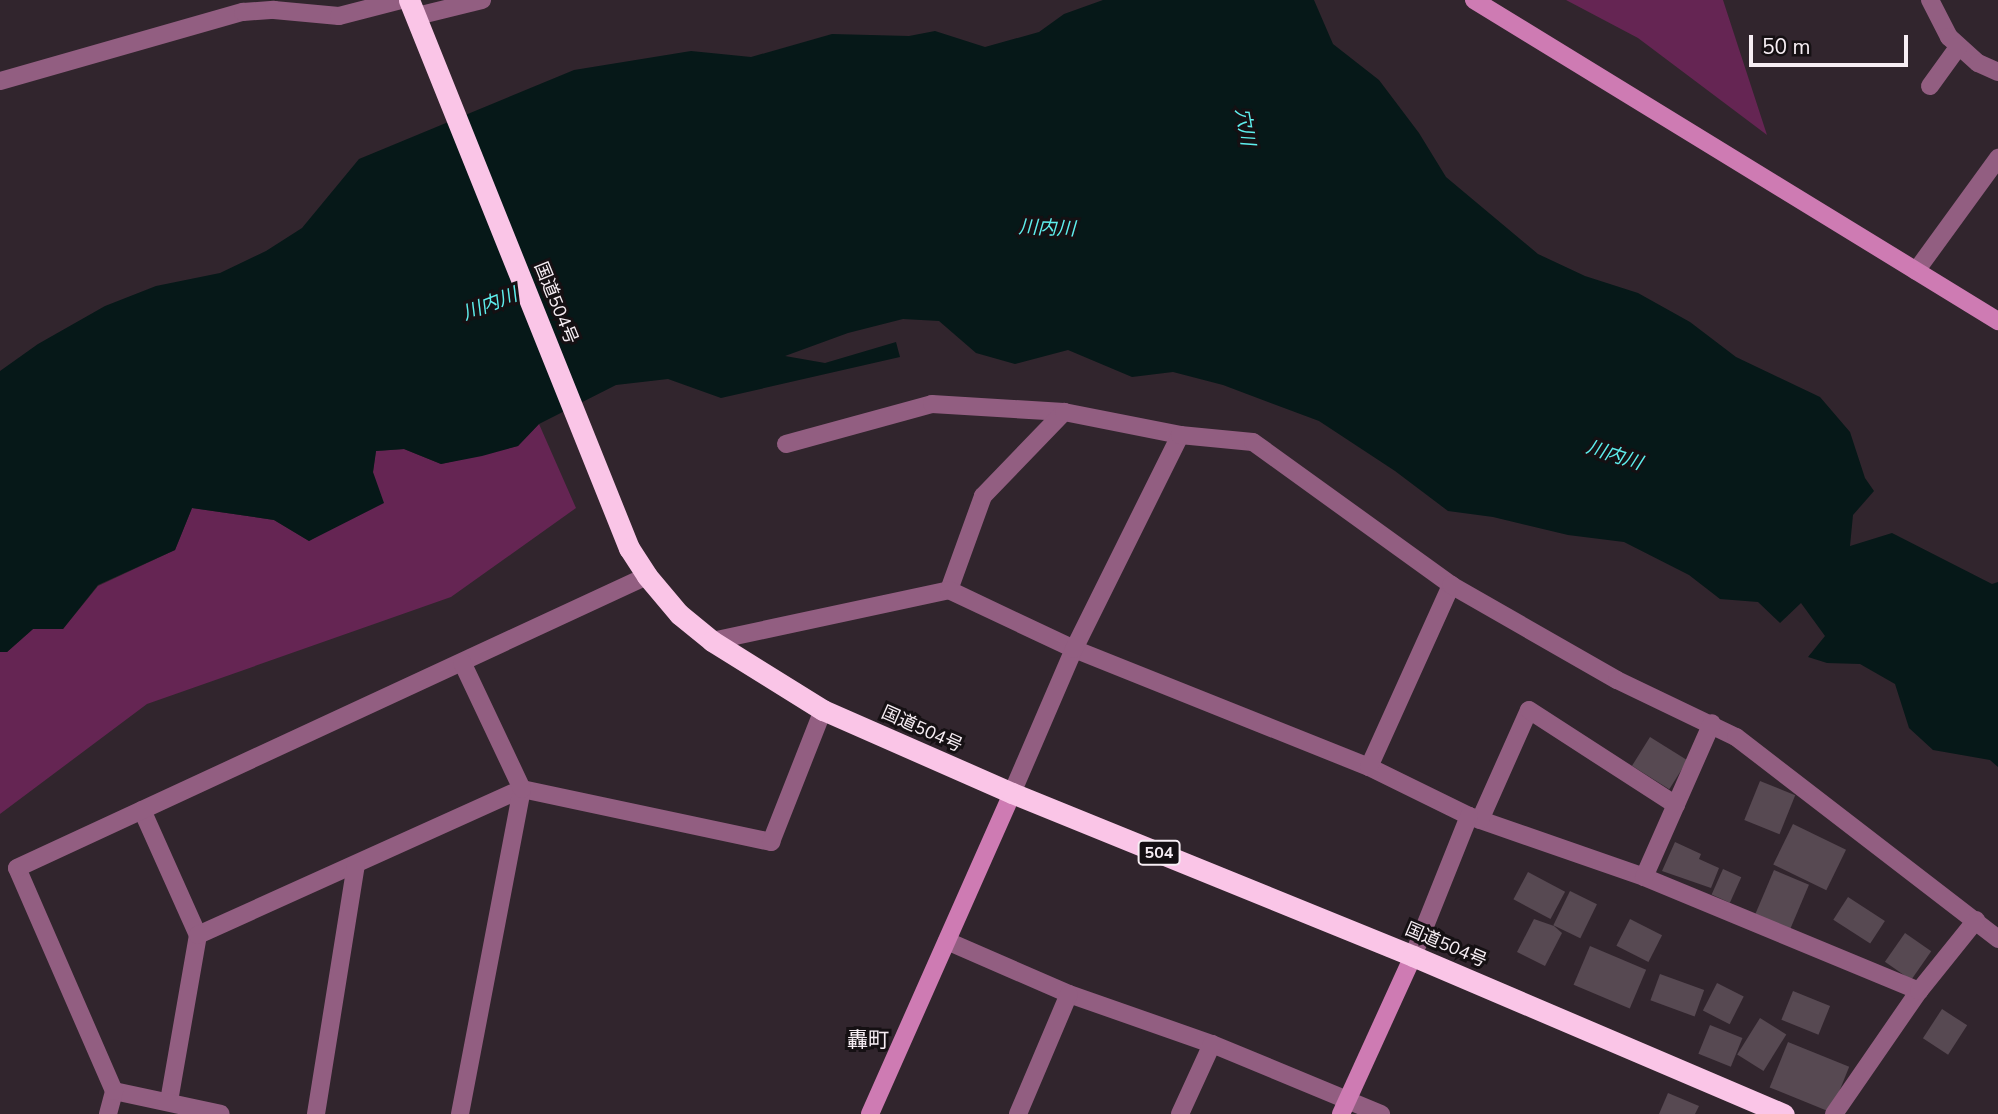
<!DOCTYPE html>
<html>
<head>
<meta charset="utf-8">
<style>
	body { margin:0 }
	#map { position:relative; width:1998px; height:1114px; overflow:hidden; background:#31252d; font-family:"Nunito Sans","Noto Sans JP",sans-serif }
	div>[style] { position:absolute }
	.green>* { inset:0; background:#652553 }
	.water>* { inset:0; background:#061818 }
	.building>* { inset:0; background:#574952; transform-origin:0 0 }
	.street>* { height:18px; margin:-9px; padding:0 9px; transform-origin:9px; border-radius:9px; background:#925e81 }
	.secondary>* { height:18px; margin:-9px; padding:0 9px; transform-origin:9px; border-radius:9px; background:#ce7bb3 }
	.highway>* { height:21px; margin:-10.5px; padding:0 10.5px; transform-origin:10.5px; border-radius:10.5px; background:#fac5e7 }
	span { translate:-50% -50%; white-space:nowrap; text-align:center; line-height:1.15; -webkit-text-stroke:6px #151013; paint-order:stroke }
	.shield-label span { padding:2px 5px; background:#151013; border:2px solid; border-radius:5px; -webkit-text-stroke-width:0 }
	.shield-label { font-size:16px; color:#f7eef4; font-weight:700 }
	.street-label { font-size:18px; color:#f7eef4 }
	.water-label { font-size:19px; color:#5eeeed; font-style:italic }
	.quarter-label { font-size:21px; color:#f7eef4 }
	.scale { position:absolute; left:1749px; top:35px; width:159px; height:32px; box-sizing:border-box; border:4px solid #f7eef4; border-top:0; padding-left:9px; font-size:21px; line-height:24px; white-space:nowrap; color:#f7eef4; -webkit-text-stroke:5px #151013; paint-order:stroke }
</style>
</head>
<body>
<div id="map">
	<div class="green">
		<i style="clip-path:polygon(1566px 0,1723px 0,1767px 135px,1638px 38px)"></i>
		<i style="clip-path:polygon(539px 424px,576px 508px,451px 597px,147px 704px,0 814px,0 652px,7px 652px,33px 629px,63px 629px,98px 586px,175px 550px,192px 508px,274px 520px,309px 541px,343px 521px,373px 472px,376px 451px,404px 449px,441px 464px,518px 446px)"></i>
	</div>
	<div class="water">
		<i style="clip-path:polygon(1103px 0,1314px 0,1333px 44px,1379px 80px,1419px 133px,1446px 177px,1538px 254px,1585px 276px,1638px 293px,1690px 322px,1736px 357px,1820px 397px,1850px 432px,1865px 478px,1874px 491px,1853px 515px,1850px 546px,1892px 533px,1992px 584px,1998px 582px,1998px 767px,1990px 760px,1933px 750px,1909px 728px,1895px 684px,1860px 664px,1827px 663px,1808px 657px,1825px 636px,1801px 603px,1780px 623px,1758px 602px,1720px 599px,1689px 575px,1624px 542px,1568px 535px,1493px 517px,1448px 511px,1395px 471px,1319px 421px,1223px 385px,1173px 372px,1132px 377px,1068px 350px,1015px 364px,976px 353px,939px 321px,903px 319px,848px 333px,785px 356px,825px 363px,896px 342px,900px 357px,721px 398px,668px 379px,616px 385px,539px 424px,518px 446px,482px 456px,441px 464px,404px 449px,376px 451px,373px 472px,384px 503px,309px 541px,274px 520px,192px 508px,175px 550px,98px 585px,63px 629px,33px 629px,7px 652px,0 652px,0 371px,38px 344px,105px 306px,156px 286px,220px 273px,266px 251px,302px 228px,359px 159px,574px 70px,691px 51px,751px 57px,832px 34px,909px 36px,935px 31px,985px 47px,1039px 32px,1064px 14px)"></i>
	</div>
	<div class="building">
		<i style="left:1650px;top:737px;width:44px;height:34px;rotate:32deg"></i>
		<i style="left:1760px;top:781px;width:38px;height:42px;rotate:22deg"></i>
		<i style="left:1793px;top:824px;width:59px;height:45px;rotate:26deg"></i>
		<i style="clip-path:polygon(1675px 842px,1701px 854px,1699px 859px,1719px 868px,1711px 888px,1662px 871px)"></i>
		<i style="left:1723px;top:869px;width:20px;height:28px;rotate:24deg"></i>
		<i style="left:1774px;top:870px;width:38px;height:48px;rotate:23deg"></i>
		<i style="left:1528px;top:872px;width:42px;height:31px;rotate:28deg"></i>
		<i style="left:1570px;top:891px;width:30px;height:38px;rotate:26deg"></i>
		<i style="left:1848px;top:897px;width:44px;height:27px;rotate:33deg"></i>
		<i style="clip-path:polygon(1534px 919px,1554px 926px,1562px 933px,1545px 966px,1517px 952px)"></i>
		<i style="left:1630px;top:919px;width:36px;height:30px;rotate:27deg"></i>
		<i style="left:1905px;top:933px;width:32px;height:35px;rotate:35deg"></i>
		<i style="left:1590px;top:946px;width:61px;height:42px;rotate:23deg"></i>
		<i style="left:1660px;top:974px;width:47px;height:28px;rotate:20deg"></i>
		<i style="left:1717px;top:983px;width:30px;height:31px;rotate:27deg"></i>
		<i style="left:1793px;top:991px;width:40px;height:31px;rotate:22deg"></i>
		<i style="left:1942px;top:1009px;width:30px;height:35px;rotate:33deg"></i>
		<i style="left:1760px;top:1018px;width:31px;height:43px;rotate:32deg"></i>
		<i style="left:1710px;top:1025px;width:35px;height:31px;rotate:22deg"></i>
		<i style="left:1788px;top:1042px;width:66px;height:49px;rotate:22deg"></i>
		<i style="clip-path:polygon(1668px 1093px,1699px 1106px,1695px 1114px,1659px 1114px)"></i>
	</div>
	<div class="street">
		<i style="left:1930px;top:0;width:42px;rotate:62.8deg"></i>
		<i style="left:1949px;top:37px;width:39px;rotate:42deg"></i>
		<i style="left:1978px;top:63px;width:22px;rotate:24deg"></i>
		<i style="left:417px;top:16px;width:67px;rotate:-13.8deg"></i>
		<i style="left:0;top:81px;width:253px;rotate:-15.9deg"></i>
		<i style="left:243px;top:12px;width:31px;rotate:-4deg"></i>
		<i style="left:274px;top:10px;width:65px;rotate:5.3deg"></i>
		<i style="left:339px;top:16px;width:64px;rotate:-14.5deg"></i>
		<i style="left:1930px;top:86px;width:49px;rotate:-54.1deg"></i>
		<i style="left:1916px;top:271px;width:140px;rotate:-54deg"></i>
		<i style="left:786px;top:444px;width:151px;rotate:-15.3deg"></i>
		<i style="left:932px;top:404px;width:132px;rotate:3.5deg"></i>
		<i style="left:949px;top:590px;width:100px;rotate:-70.1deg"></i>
		<i style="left:983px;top:496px;width:117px;rotate:-46deg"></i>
		<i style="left:1064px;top:412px;width:118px;rotate:11.2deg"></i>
		<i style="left:712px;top:641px;width:242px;rotate:-12.1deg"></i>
		<i style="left:949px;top:590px;width:138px;rotate:25.3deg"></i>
		<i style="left:1074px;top:649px;width:318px;rotate:21.8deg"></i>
		<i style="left:1369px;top:767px;width:111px;rotate:26.1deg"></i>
		<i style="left:1469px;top:816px;width:185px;rotate:19.2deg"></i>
		<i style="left:1644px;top:877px;width:298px;rotate:22.5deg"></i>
		<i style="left:1369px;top:767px;width:200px;rotate:-65.7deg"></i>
		<i style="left:1012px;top:793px;width:157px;rotate:-66.7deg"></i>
		<i style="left:1074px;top:649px;width:239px;rotate:-63.6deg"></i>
		<i style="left:1180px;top:435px;width:73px;rotate:5.5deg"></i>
		<i style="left:1253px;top:442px;width:244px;rotate:35.8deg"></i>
		<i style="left:1451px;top:585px;width:191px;rotate:29.8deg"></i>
		<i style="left:1617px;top:680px;width:132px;rotate:25.6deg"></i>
		<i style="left:1736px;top:737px;width:331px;rotate:37.6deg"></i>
		<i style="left:142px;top:810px;width:137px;rotate:65.9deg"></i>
		<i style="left:198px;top:935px;width:169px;rotate:99.9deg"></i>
		<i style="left:1480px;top:820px;width:120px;rotate:-66deg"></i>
		<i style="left:1529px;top:710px;width:175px;rotate:32.9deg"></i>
		<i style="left:1644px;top:877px;width:168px;rotate:-66.2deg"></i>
		<i style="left:198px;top:935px;width:355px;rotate:-24.3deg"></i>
		<i style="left:522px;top:789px;width:255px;rotate:12deg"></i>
		<i style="left:771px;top:842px;width:142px;rotate:-68.5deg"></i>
		<i style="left:947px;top:941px;width:133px;rotate:23.5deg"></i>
		<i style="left:1069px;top:994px;width:151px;rotate:19.3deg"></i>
		<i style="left:1212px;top:1044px;width:183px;rotate:22.5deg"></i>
		<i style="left:1413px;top:956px;width:151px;rotate:-68.2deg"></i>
		<i style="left:114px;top:1091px;width:109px;rotate:12.1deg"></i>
		<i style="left:108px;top:1114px;width:24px;rotate:-75deg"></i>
		<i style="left:114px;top:1091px;width:243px;rotate:-113.5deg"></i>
		<i style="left:17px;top:868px;width:694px;rotate:-24.87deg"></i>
		<i style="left:316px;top:1114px;width:253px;rotate:-80.9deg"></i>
		<i style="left:460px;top:1114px;width:331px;rotate:-79.2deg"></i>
		<i style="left:522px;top:789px;width:140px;rotate:-115.3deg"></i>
		<i style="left:1018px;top:1114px;width:130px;rotate:-67deg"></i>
		<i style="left:1180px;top:1114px;width:77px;rotate:-65.4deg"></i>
		<i style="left:1834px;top:1114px;width:150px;rotate:-55.4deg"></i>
		<i style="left:1919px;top:991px;width:91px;rotate:-51.2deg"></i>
	</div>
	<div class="secondary">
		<i style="left:1474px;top:0;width:615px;rotate:31.49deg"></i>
		<i style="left:870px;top:1114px;width:351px;rotate:-66.1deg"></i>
		<i style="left:1341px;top:1114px;width:174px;rotate:-65.5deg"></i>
	</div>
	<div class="highway">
		<i style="left:409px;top:0;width:591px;rotate:68.13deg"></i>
		<i style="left:629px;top:548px;width:33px;rotate:57deg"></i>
		<i style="left:647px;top:576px;width:50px;rotate:49.9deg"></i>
		<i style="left:679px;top:614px;width:43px;rotate:39.3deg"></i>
		<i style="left:712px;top:641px;width:131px;rotate:31.9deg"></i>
		<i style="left:823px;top:710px;width:206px;rotate:23.7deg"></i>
		<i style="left:1012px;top:793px;width:433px;rotate:22.1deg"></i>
		<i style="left:1413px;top:956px;width:403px;rotate:23.1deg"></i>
	</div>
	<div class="shield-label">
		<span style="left:1159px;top:853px">504</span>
	</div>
	<div class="street-label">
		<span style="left:556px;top:303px;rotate:68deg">国道504号</span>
		<span style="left:922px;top:729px;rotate:24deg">国道504号</span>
		<span style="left:1446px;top:945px;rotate:23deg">国道504号</span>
	</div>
	<div class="water-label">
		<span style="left:1244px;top:127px;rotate:80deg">穴川</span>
		<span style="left:1047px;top:229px;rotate:2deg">川内川</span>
		<span style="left:490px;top:305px;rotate:-21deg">川内川</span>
		<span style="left:1614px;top:456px;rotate:18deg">川内川</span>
	</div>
	<div class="quarter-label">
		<span style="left:868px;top:1040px">轟町</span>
	</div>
	<div class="scale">50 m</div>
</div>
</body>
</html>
